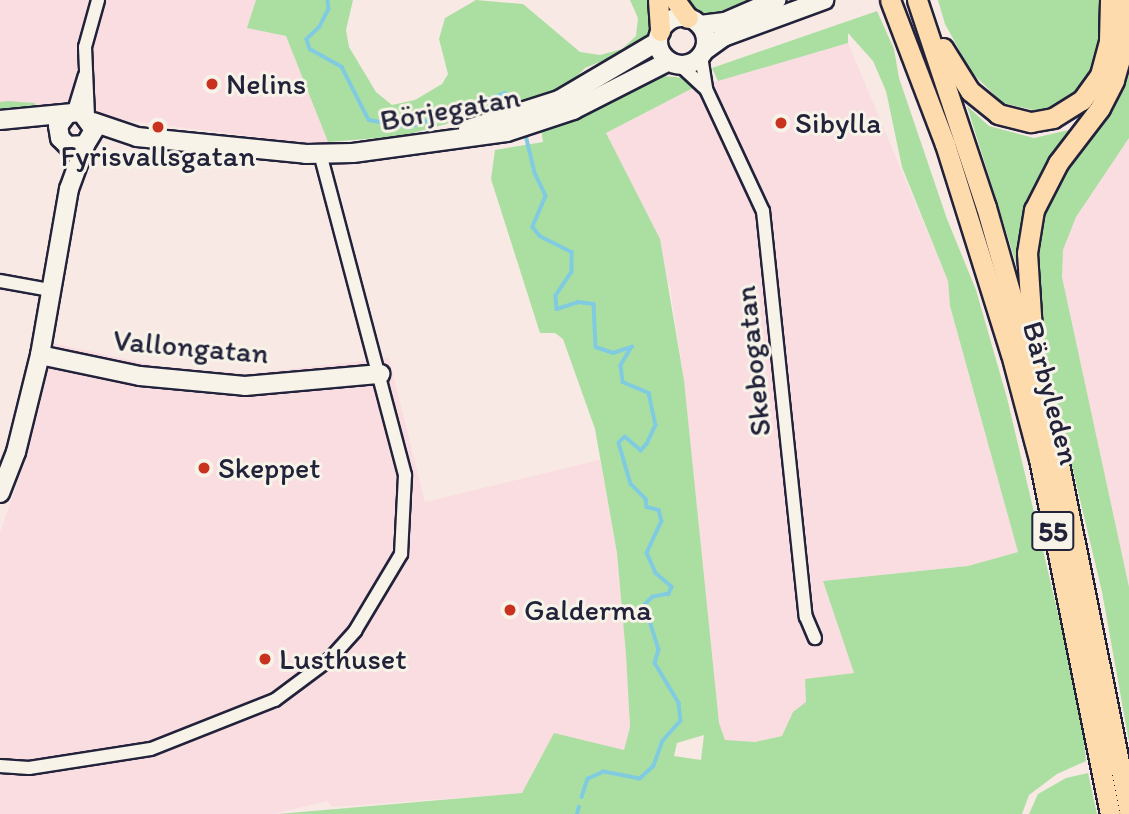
<!DOCTYPE html>
<html>
<head>
<meta charset="utf-8">
<style>
	body { margin:0 }
	#map { position:relative; width:1129px; height:814px; overflow:hidden; background:#f8e9e5; font-family:Itim,sans-serif }
	div>[style] { position:absolute }
	.built>* { inset:0; background:#f9dde1 }
	.green>* { inset:0; background:#abdfa2 }
	.stream>* { height:3.5px; margin:-1.75px; padding:0 1.75px; transform-origin:1.75px; border-radius:1.75px; background:#81cbe1 }
	.roads { filter:drop-shadow(2px 0 #22223b) drop-shadow(-2px 0 #22223b) drop-shadow(0 2px #22223b) drop-shadow(0 -2px #22223b) }
	.street>* { height:12px; margin:-6px; padding:0 6px; transform-origin:6px; border-radius:6px; background:#f7f3e8 }
	.secondary>* { height:18px; margin:-9px; padding:0 9px; transform-origin:9px; border-radius:9px; background:#f7f3e8 }
	.secondary>.ring { margin:-9px; padding:0; box-sizing:content-box; background:none; border:18px solid #f7f3e8; border-radius:50% }
	.primary>* { height:19px; margin:-9.5px; padding:0 9.5px; transform-origin:9.5px; border-radius:9.5px; background:#fedbac }
	.dots>* { width:19px; height:19px; translate:-50% -50%; box-sizing:border-box; border:4px solid #f7f3e8; border-radius:50% }
	span { translate:-50% -50%; white-space:nowrap; text-align:center; line-height:1.15; -webkit-text-stroke:6px #f7f3e8; paint-order:stroke }
	.shield-label span { padding:2px 5px; background:#f7f3e8; border:2px solid; border-radius:5px; -webkit-text-stroke-width:0 }
	.shield-label { font-size:28px; color:#22223b; font-weight:700 }
	.poi-label { font-size:30px; color:#22223b }
	.left { translate:0 -50%; text-align:left }
	.street-label { font-size:30px; color:#22223b }
</style>
</head>
<body>
<div id="map">
	<div class="built">
		<i style="clip-path:polygon(0 0,256px 0,247px 28px,286px 36px,328px 142px,294px 142px,0 104px)"></i>
		<i style="clip-path:polygon(848px 43px,948px 281px,950px 306px,1018px 552px,968px 566px,823px 581px,855px 673px,866px 745px,722px 755px,684px 380px,670px 287px,606px 133px,693px 88px)"></i>
		<i style="clip-path:polygon(1129px 138px,1129px 587px,1062px 277px,1063px 250px,1076px 217px)"></i>
		<i style="clip-path:polygon(52px 343px,157px 366px,248px 374px,389px 358px,425px 502px,600px 460px,617px 553px,626px 655px,630px 727px,624px 750px,522px 793px,332px 807px,327px 801px,274px 814px,0 814px,0 533px,22px 470px)"></i>
	</div>
	<div class="green">
		<i style="clip-path:polygon(256px 0,353px 0,346px 30px,349px 47px,376px 92px,392px 105px,415px 100px,442px 84px,448px 74px,439px 39px,445px 18px,476px 0,523px 4px,580px 52px,600px 55px,622px 49px,636px 36px,638px 18px,630px 0,649px 0,656px 22px,639px 46px,585px 68px,565px 88px,535px 100px,402px 136px,328px 142px,286px 36px,247px 28px)"></i>
		<i style="clip-path:polygon(684px 0,751px 0,703px 17px,691px 11px)"></i>
		<i style="clip-path:polygon(938px 0,1102px 0,1101px 47px,1087px 83px,1059px 107px,1038px 111px,1003px 103px,972px 73px,945px 24px)"></i>
		<i style="clip-path:polygon(evenodd,877px 11px,894px 49px,899px 78px,947px 219px,976px 290px,1007px 398px,1081px 711px,1086px 761px,1057px 774px,1029px 795px,1022px 814px,278px 814px,522px 793px,554px 733px,624px 750px,630px 727px,626px 655px,617px 553px,595px 429px,563px 339px,555px 333px,540px 333px,491px 179px,495px 150px,543px 142px,541px 128px,653px 75px,686px 78px,693px 88px,606px 133px,660px 239px,684px 380px,719px 723px,725px 740px,755px 742px,782px 736px,793px 712px,806px 702px,805px 679px,854px 673px,823px 581px,968px 566px,1018px 552px,950px 306px,948px 281px,902px 167px,886px 91px,873px 61px,848px 33px,848px 43px,718px 81px,712px 68px,877px 11px,704px 735px,701px 760px,674px 756px,677px 743px,704px 735px)"></i>
		<i style="clip-path:polygon(1129px 65px,1129px 138px,1076px 217px,1063px 250px,1062px 277px,1129px 587px,1129px 742px,1102px 592px,1047px 361px,1036px 302px,1036px 244px,1047px 199px,1115px 99px)"></i>
		<i style="clip-path:polygon(8px 101px,35px 103px,34px 114px,0 110px,0 102px)"></i>
		<i style="clip-path:polygon(967px 106px,989px 126px,1034px 138px,1073px 129px,1020px 252px,1019px 273px)"></i>
		<i style="clip-path:polygon(1088px 773px,1097px 814px,1029px 814px,1038px 794px,1066px 778px)"></i>
	</div>
	<div class="stream">
		<i style="left:328px;top:0;width:9px;rotate:84deg"></i>
		<i style="left:329px;top:9px;width:20px;rotate:117deg"></i>
		<i style="left:320px;top:27px;width:18px;rotate:137deg"></i>
		<i style="left:307px;top:39px;width:10px;rotate:73deg"></i>
		<i style="left:310px;top:49px;width:37px;rotate:29deg"></i>
		<i style="left:342px;top:67px;width:59px;rotate:63deg"></i>
		<i style="left:369px;top:120px;width:42px;rotate:9.7deg"></i>
		<i style="left:410px;top:127px;width:101px;rotate:-19.7deg"></i>
		<i style="left:505px;top:93px;width:19px;rotate:51deg"></i>
		<i style="left:525px;top:131px;width:43px;rotate:76.6deg"></i>
		<i style="left:535px;top:173px;width:25px;rotate:64deg"></i>
		<i style="left:546px;top:196px;width:34px;rotate:113deg"></i>
		<i style="left:533px;top:227px;width:11px;rotate:52deg"></i>
		<i style="left:540px;top:236px;width:36px;rotate:27deg"></i>
		<i style="left:572px;top:252px;width:20px;rotate:90deg"></i>
		<i style="left:572px;top:272px;width:29px;rotate:124deg"></i>
		<i style="left:556px;top:296px;width:13px;rotate:86deg"></i>
		<i style="left:557px;top:309px;width:22px;rotate:-18deg"></i>
		<i style="left:578px;top:302px;width:16px;rotate:7deg"></i>
		<i style="left:594px;top:304px;width:43px;rotate:87.3deg"></i>
		<i style="left:596px;top:347px;width:18px;rotate:19deg"></i>
		<i style="left:613px;top:353px;width:20px;rotate:-18deg"></i>
		<i style="left:632px;top:347px;width:21px;rotate:121deg"></i>
		<i style="left:621px;top:365px;width:17px;rotate:83deg"></i>
		<i style="left:623px;top:382px;width:28px;rotate:23deg"></i>
		<i style="left:649px;top:393px;width:33px;rotate:78deg"></i>
		<i style="left:656px;top:425px;width:21px;rotate:115deg"></i>
		<i style="left:647px;top:444px;width:9px;rotate:131deg"></i>
		<i style="left:641px;top:451px;width:21px;rotate:-139deg"></i>
		<i style="left:625px;top:437px;width:8px;rotate:135deg"></i>
		<i style="left:619px;top:443px;width:43px;rotate:73.7deg"></i>
		<i style="left:631px;top:484px;width:21px;rotate:45deg"></i>
		<i style="left:646px;top:499px;width:8px;rotate:83deg"></i>
		<i style="left:647px;top:507px;width:12px;rotate:14deg"></i>
		<i style="left:659px;top:510px;width:11px;rotate:75deg"></i>
		<i style="left:662px;top:521px;width:35px;rotate:115deg"></i>
		<i style="left:647px;top:553px;width:22px;rotate:66deg"></i>
		<i style="left:656px;top:573px;width:21px;rotate:41deg"></i>
		<i style="left:672px;top:587px;width:8px;rotate:113deg"></i>
		<i style="left:669px;top:594px;width:16px;rotate:169deg"></i>
		<i style="left:653px;top:597px;width:11px;rotate:135deg"></i>
		<i style="left:645px;top:605px;width:47px;rotate:72.7deg"></i>
		<i style="left:659px;top:650px;width:14px;rotate:107deg"></i>
		<i style="left:655px;top:663px;width:47px;rotate:59deg"></i>
		<i style="left:679px;top:703px;width:18px;rotate:84deg"></i>
		<i style="left:681px;top:721px;width:27px;rotate:132deg"></i>
		<i style="left:663px;top:741px;width:27px;rotate:110deg"></i>
		<i style="left:654px;top:766px;width:19px;rotate:137deg"></i>
		<i style="left:640px;top:779px;width:37px;rotate:-169deg"></i>
		<i style="left:604px;top:772px;width:17px;rotate:156deg"></i>
		<i style="left:588px;top:779px;width:19px;rotate:108deg"></i>
		<i style="left:577px;top:814px;width:7px;rotate:-74deg"></i>
	</div>
	<div class="roads">
		<div class="street">
			<i style="left:701px;top:56px;width:33px;rotate:81deg"></i>
			<i style="left:706px;top:89px;width:135px;rotate:65deg"></i>
			<i style="left:763px;top:211px;width:408px;rotate:84deg"></i>
			<i style="left:806px;top:617px;width:23px;rotate:67deg"></i>
			<i style="left:680px;top:65px;width:35px;rotate:43deg"></i>
			<i style="left:74px;top:111px;width:37px;rotate:-73deg"></i>
			<i style="left:88px;top:116px;width:69px;rotate:-92.5deg"></i>
			<i style="left:85px;top:47px;width:49px;rotate:-74.5deg"></i>
			<i style="left:0;top:281px;width:51px;rotate:10.2deg"></i>
			<i style="left:0;top:766px;width:29px;rotate:4deg"></i>
			<i style="left:29px;top:768px;width:123px;rotate:-8.9deg"></i>
			<i style="left:151px;top:749px;width:133px;rotate:-21.6deg"></i>
			<i style="left:275px;top:700px;width:69px;rotate:-36.7deg"></i>
			<i style="left:330px;top:659px;width:38px;rotate:-48deg"></i>
			<i style="left:355px;top:631px;width:90px;rotate:-59.1deg"></i>
			<i style="left:401px;top:554px;width:79px;rotate:-87.1deg"></i>
			<i style="left:405px;top:475px;width:332px;rotate:-104.8deg"></i>
		</div>
		<div class="secondary">
			<i class="ring" style="left:658px;top:17px;width:30px;height:30px"></i>
			<i style="left:700px;top:25px;width:25px;rotate:-7deg"></i>
			<i style="left:725px;top:22px;width:56px;rotate:-23.3deg"></i>
			<i style="left:704px;top:51px;width:24px;rotate:-36deg"></i>
			<i style="left:723px;top:37px;width:108px;rotate:-20.1deg"></i>
			<i style="left:0;top:120px;width:81px;rotate:-5.6deg"></i>
			<i style="left:81px;top:112px;width:22px;rotate:54deg"></i>
			<i style="left:94px;top:130px;width:17px;rotate:121deg"></i>
			<i style="left:85px;top:145px;width:17px;rotate:177deg"></i>
			<i style="left:68px;top:146px;width:11px;rotate:-135deg"></i>
			<i style="left:60px;top:138px;width:12px;rotate:-99deg"></i>
			<i style="left:58px;top:126px;width:15px;rotate:-53deg"></i>
			<i style="left:93px;top:122px;width:46px;rotate:18.8deg"></i>
			<i style="left:137px;top:137px;width:170px;rotate:5.7deg"></i>
			<i style="left:306px;top:154px;width:47px;rotate:-1.2deg"></i>
			<i style="left:353px;top:153px;width:155px;rotate:-7.8deg"></i>
			<i style="left:507px;top:132px;width:70px;rotate:-18.4deg"></i>
			<i style="left:573px;top:110px;width:108px;rotate:-27deg"></i>
			<i style="left:468px;top:129px;width:96px;rotate:-17.7deg"></i>
			<i style="left:559px;top:100px;width:114px;rotate:-30.6deg"></i>
			<i style="left:40px;top:355px;width:102px;rotate:11.9deg"></i>
			<i style="left:140px;top:376px;width:105px;rotate:5.4deg"></i>
			<i style="left:245px;top:386px;width:136px;rotate:-5.1deg"></i>
			<i style="left:0;top:493px;width:44px;rotate:-68.7deg"></i>
			<i style="left:16px;top:452px;width:100px;rotate:-76.1deg"></i>
			<i style="left:40px;top:355px;width:169px;rotate:-80.1deg"></i>
			<i style="left:69px;top:189px;width:47px;rotate:-70deg"></i>
		</div>
		<div class="primary">
			<i style="left:658px;top:0;width:31px;rotate:86deg"></i>
			<i style="left:675px;top:0;width:22px;rotate:54deg"></i>
			<i style="left:890px;top:0;width:154px;rotate:69.1deg"></i>
			<i style="left:945px;top:144px;width:220px;rotate:72.6deg"></i>
			<i style="left:1011px;top:354px;width:109px;rotate:75.1deg"></i>
			<i style="left:1039px;top:459px;width:362px;rotate:78.7deg"></i>
			<i style="left:917px;top:0;width:218px;rotate:71.6deg"></i>
			<i style="left:986px;top:207px;width:262px;rotate:74.1deg"></i>
			<i style="left:1058px;top:459px;width:359px;rotate:78.6deg"></i>
			<i style="left:943px;top:48px;width:51px;rotate:57.9deg"></i>
			<i style="left:970px;top:91px;width:36px;rotate:39deg"></i>
			<i style="left:998px;top:114px;width:34px;rotate:14deg"></i>
			<i style="left:1031px;top:122px;width:22px;rotate:-10deg"></i>
			<i style="left:1053px;top:118px;width:34px;rotate:-32deg"></i>
			<i style="left:1082px;top:100px;width:31px;rotate:-54deg"></i>
			<i style="left:1100px;top:75px;width:35px;rotate:-75deg"></i>
			<i style="left:1109px;top:41px;width:41px;rotate:-88.6deg"></i>
			<i style="left:1032px;top:330px;width:77px;rotate:-93.7deg"></i>
			<i style="left:1027px;top:253px;width:44px;rotate:-80.8deg"></i>
			<i style="left:1034px;top:210px;width:53px;rotate:-62.9deg"></i>
			<i style="left:1058px;top:163px;width:69px;rotate:-52.6deg"></i>
			<i style="left:1100px;top:108px;width:31px;rotate:-63deg"></i>
			<i style="left:1114px;top:80px;width:32px;rotate:-74deg"></i>
			<i style="left:1123px;top:49px;width:49px;rotate:-88.8deg"></i>
		</div>
	</div>
	<div class="dots">
		<i style="left:212px;top:84px;background:#c8321e"></i>
		<i style="left:781px;top:123px;background:#c8321e"></i>
		<i style="left:158px;top:127px;background:#c8321e"></i>
		<i style="left:204px;top:468px;background:#c8321e"></i>
		<i style="left:510px;top:610px;background:#c8321e"></i>
		<i style="left:265px;top:659px;background:#c8321e"></i>
	</div>
	<div class="shield-label">
		<span style="left:1053px;top:531px">55</span>
	</div>
	<div class="poi-label">
		<span class="left" style="left:226px;top:84px">Nelins</span>
		<span class="left" style="left:795px;top:123px">Sibylla</span>
		<span style="left:158px;top:156px">Fyrisvallsgatan</span>
		<span class="left" style="left:218px;top:468px">Skeppet</span>
		<span class="left" style="left:524px;top:610px">Galderma</span>
		<span class="left" style="left:279px;top:659px">Lusthuset</span>
	</div>
	<div class="street-label">
		<span style="left:450px;top:109px;rotate:-10deg">Börjegatan</span>
		<span style="left:191px;top:347px;rotate:5deg">Vallongatan</span>
		<span style="left:753px;top:361px;rotate:-96deg">Skebogatan</span>
		<span style="left:1051px;top:393px;rotate:75deg">Bärbyleden</span>
	</div>
</div>
</body>
</html>
